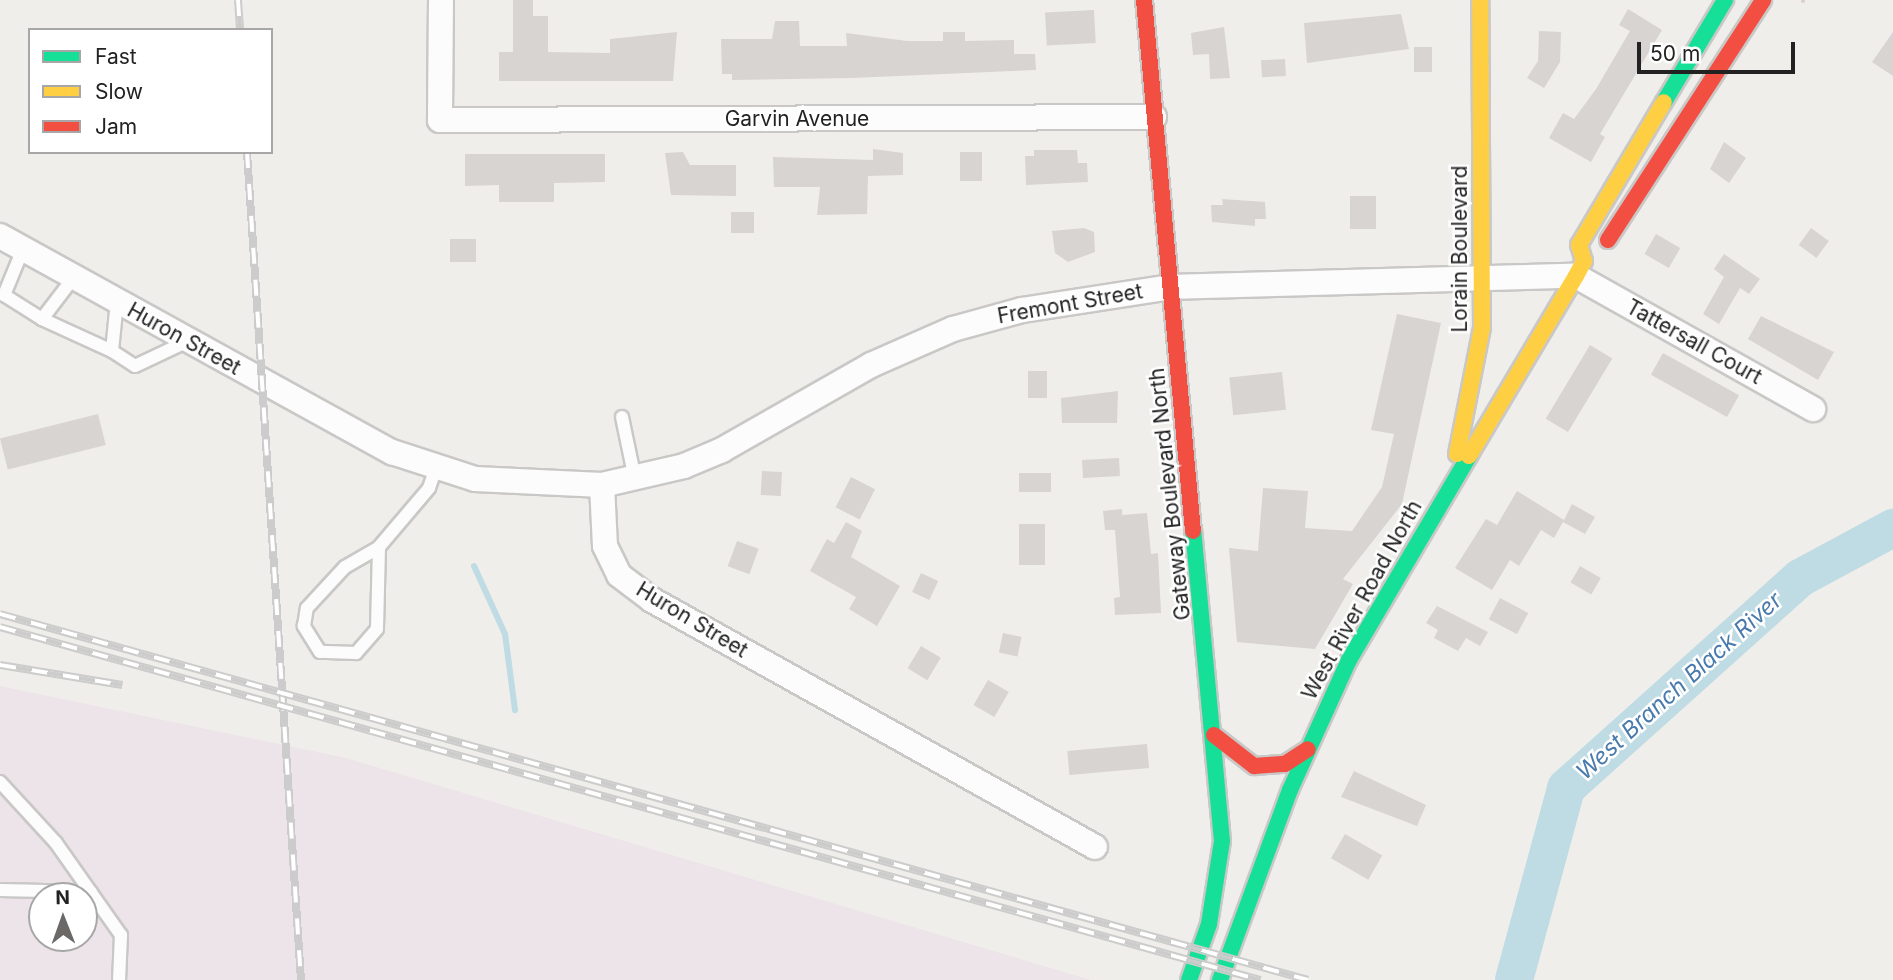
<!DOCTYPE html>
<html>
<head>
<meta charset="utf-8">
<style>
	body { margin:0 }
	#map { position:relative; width:1893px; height:980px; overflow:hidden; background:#f0eeeb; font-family:Inter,sans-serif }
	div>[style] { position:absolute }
	.industrial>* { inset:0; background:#ede4e9 }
	.stream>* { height:6px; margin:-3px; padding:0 3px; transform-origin:3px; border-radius:3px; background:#bfdbe3 }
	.river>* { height:38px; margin:-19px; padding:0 19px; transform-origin:19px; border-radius:19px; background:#bfdbe3 }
	.building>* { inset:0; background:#d7d4d2; transform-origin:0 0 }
	.path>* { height:3.5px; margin-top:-1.75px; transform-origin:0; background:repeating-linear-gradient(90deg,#dccecd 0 3.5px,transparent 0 7px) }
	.roads { filter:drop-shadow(2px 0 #c9c8c7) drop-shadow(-2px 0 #c9c8c7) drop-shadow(0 2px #c9c8c7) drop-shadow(0 -2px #c9c8c7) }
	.lane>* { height:12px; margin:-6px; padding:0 6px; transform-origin:6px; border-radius:6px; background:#fdfcfc }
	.street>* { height:24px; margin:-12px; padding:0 12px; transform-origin:12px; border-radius:12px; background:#fdfcfc }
	.fast>* { height:16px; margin:-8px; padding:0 8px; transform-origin:8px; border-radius:8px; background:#16e098 }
	.slow>* { height:16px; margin:-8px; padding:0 8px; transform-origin:8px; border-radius:8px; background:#ffcf43 }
	.jam>* { height:16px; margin:-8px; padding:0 8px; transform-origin:8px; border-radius:8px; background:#f24e42 }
	.rail>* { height:8px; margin-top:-4px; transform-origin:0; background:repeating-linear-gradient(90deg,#fff 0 16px,#ccc 0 32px); box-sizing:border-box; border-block:2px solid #ccc }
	span { translate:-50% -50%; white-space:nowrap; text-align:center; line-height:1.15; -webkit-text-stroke:5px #fff; paint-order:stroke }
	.street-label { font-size:21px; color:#222 }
	.water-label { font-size:23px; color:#4a7aab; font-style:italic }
	.legend { position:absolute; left:28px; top:28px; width:245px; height:126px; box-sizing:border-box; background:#fff; border:2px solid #a7a7a7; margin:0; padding:9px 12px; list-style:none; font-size:21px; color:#222 }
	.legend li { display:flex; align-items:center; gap:14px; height:35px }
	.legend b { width:35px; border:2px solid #a7a7a7 }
	.north { position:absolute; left:28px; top:882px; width:70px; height:70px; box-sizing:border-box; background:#fff; border:2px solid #a7a7a7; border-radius:50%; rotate:359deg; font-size:19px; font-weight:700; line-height:28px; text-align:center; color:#222 }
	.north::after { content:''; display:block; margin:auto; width:24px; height:32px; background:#6a6968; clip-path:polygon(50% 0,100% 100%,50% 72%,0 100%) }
	.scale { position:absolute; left:1637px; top:42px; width:158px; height:32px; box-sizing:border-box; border:4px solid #222; border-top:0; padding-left:9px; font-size:21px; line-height:24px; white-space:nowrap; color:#222; -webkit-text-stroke:5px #fff; paint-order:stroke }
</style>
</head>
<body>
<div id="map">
	<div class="industrial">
		<i style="clip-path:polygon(evenodd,0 686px,346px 758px,1091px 980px,0 980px,0 686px,42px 896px,84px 896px,84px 938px,42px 938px,42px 896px)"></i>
	</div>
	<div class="stream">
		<i style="left:474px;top:566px;width:75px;rotate:65.5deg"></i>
		<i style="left:505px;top:634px;width:77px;rotate:82.5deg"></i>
	</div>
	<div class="river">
		<i style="left:1514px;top:980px;width:199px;rotate:-74.8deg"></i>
		<i style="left:1566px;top:788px;width:314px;rotate:-41.9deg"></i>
		<i style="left:1800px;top:578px;width:106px;rotate:-28.3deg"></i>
	</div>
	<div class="building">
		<i style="clip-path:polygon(513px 0,533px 0,533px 16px,548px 16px,548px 52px,610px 53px,610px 39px,677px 32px,673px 81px,499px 81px,499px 52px,513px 52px)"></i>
		<i style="clip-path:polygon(1628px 9px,1662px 30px,1600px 134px,1605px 137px,1591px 162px,1549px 138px,1563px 113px,1574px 119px,1596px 89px,1630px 31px,1619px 25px)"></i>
		<i style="left:1094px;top:10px;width:33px;height:49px;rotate:87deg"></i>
		<i style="clip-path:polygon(1401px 14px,1409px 49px,1307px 63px,1304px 23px)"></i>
		<i style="clip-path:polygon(775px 21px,799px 21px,800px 46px,847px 46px,846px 33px,907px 41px,943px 41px,943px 32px,965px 32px,965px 41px,1014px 40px,1014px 54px,1035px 54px,1036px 70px,852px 78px,732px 80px,732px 74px,722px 74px,721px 39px,772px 39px)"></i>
		<i style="clip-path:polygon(1224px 27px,1230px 78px,1210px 79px,1209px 54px,1193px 55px,1191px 33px)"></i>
		<i style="clip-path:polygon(1539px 31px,1561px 32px,1560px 62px,1544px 88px,1527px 78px,1538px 61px)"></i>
		<i style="clip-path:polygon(1893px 32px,1893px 76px,1872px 62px)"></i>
		<i style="left:1414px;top:47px;width:18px;height:25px"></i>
		<i style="left:1285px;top:59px;width:17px;height:24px;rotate:87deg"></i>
		<i style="clip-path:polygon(1724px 142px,1746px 158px,1729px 183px,1710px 169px)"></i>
		<i style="clip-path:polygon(873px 149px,903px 153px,903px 175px,868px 176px,867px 214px,817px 215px,820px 187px,774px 187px,773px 157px,873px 160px)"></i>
		<i style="clip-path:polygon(1034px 150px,1077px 150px,1078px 163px,1087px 163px,1088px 182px,1026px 185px,1025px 156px,1034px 156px)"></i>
		<i style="clip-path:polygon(683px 152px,690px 165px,736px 165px,736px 196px,671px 195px,665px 153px)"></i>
		<i style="left:960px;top:152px;width:22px;height:29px"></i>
		<i style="clip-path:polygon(465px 154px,605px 154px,605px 182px,554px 183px,554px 202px,499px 202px,499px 185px,465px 186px)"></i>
		<i style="left:1350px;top:196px;width:26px;height:33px"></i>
		<i style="clip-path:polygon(1222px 199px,1265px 202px,1266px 219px,1255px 219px,1255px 226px,1212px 222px,1211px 205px,1223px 205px)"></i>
		<i style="left:731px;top:212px;width:23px;height:21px"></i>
		<i style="clip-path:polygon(1084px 228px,1094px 232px,1095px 252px,1068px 262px,1055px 253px,1052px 231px)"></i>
		<i style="left:1811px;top:228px;width:22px;height:21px;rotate:36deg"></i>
		<i style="left:1656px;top:234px;width:28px;height:23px;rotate:30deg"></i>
		<i style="left:450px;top:239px;width:26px;height:23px"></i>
		<i style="clip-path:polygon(1724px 254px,1760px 279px,1749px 294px,1740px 288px,1719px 324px,1703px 314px,1724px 277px,1714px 269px)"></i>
		<i style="clip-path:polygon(1397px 314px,1441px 323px,1402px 504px,1343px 579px,1353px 584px,1315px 649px,1237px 642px,1229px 548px,1258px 551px,1263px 488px,1308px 491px,1305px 528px,1352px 531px,1382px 487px,1394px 434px,1371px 430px)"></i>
		<i style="clip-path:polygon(1761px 316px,1834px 352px,1818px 380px,1748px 339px)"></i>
		<i style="left:1590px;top:345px;width:26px;height:86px;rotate:31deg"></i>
		<i style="left:1663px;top:353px;width:87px;height:25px;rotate:29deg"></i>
		<i style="left:1028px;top:371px;width:19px;height:27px"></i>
		<i style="left:1282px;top:372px;width:38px;height:53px;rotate:84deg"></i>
		<i style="clip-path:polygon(1118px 391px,1117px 423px,1062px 423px,1061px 398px)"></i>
		<i style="left:98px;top:414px;width:32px;height:101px;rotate:76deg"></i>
		<i style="left:1119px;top:458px;width:18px;height:37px;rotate:87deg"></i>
		<i style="left:762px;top:471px;width:20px;height:24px;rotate:3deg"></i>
		<i style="left:1051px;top:473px;width:19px;height:32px;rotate:90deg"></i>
		<i style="left:851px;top:477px;width:27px;height:34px;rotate:27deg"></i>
		<i style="clip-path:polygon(1517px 491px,1564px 520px,1572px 504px,1595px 517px,1585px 534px,1563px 522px,1554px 538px,1541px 530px,1519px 566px,1510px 560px,1492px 590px,1455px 568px,1486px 519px,1497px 525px)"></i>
		<i style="clip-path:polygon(1122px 509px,1122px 515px,1147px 513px,1151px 554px,1158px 553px,1161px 613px,1115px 615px,1114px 598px,1120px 597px,1115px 530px,1105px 530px,1103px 511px)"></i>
		<i style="clip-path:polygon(846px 522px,862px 531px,851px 557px,900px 586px,877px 626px,849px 609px,856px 597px,810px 571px,827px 539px,834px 543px)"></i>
		<i style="left:1019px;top:524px;width:26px;height:41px"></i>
		<i style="left:737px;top:541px;width:23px;height:27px;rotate:20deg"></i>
		<i style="left:1580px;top:566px;width:24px;height:19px;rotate:30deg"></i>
		<i style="left:921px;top:573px;width:19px;height:21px;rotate:25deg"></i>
		<i style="left:1500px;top:598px;width:32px;height:24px;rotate:28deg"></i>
		<i style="clip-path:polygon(1437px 606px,1488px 632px,1480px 646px,1466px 638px,1458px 651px,1434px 638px,1438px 630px,1426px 623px)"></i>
		<i style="left:1003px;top:633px;width:19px;height:20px;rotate:12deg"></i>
		<i style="left:921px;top:646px;width:23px;height:26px;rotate:31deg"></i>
		<i style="left:988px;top:680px;width:24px;height:29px;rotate:30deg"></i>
		<i style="left:1147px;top:744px;width:24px;height:80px;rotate:85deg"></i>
		<i style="clip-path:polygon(1354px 771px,1426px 805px,1417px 826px,1341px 797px)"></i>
		<i style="left:1345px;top:834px;width:43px;height:28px;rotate:30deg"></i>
	</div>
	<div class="path">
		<i style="left:1801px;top:1px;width:5px;rotate:-11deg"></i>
	</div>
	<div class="roads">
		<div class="lane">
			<i style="left:23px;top:249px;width:50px;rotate:112.4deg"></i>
			<i style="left:4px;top:295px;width:45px;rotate:32.3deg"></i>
			<i style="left:42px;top:319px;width:53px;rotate:-52.7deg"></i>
			<i style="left:117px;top:301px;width:50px;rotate:95.7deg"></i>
			<i style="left:112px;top:351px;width:27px;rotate:33deg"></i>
			<i style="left:135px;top:366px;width:59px;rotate:-25.3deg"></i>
			<i style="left:42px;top:319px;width:77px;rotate:24.6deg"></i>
			<i style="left:622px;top:417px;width:63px;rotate:78.2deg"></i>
			<i style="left:379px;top:547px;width:82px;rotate:91.4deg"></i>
			<i style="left:377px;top:629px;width:32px;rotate:131deg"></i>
			<i style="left:356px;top:653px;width:36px;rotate:-178deg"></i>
			<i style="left:320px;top:652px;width:31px;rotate:-122deg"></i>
			<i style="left:304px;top:626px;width:18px;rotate:-81deg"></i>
			<i style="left:307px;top:608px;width:56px;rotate:-47.2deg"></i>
			<i style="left:345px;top:567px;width:39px;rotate:-30deg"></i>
			<i style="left:379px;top:547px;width:77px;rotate:-49.7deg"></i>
			<i style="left:429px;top:488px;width:21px;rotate:-71deg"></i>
			<i style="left:0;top:782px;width:83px;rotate:47.4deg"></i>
			<i style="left:56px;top:843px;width:113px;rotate:54.8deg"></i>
			<i style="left:121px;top:935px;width:45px;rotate:92.5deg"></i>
			<i style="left:0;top:890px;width:91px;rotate:1.3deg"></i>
		</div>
		<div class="street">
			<i style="left:441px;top:0;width:120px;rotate:90.5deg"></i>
			<i style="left:440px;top:120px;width:714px;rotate:-0.24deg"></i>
			<i style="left:0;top:236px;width:448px;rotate:28.9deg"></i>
			<i style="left:392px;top:452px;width:87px;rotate:18deg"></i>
			<i style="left:475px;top:479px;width:127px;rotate:2.7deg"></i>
			<i style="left:602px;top:485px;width:61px;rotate:87.2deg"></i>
			<i style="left:605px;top:546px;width:32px;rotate:64deg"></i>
			<i style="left:619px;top:575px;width:41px;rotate:37.1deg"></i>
			<i style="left:652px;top:600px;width:507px;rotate:29.14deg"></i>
			<i style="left:602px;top:485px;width:84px;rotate:-13deg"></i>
			<i style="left:684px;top:466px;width:41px;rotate:-22.8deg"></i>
			<i style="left:722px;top:450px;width:172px;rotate:-29.7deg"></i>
			<i style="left:871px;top:365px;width:90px;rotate:-23.7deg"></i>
			<i style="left:953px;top:329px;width:72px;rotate:-15.4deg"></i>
			<i style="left:1022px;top:310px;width:151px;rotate:-8.8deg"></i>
			<i style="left:1171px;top:287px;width:405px;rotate:-1.6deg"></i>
			<i style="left:1576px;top:276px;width:272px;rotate:29.3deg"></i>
		</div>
		<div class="fast">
			<i style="left:1664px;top:102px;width:119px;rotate:-59.1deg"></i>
			<i style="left:1189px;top:980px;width:59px;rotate:-70.3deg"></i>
			<i style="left:1209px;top:924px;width:84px;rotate:-81.1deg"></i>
			<i style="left:1222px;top:841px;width:311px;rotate:-95.3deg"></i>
			<i style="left:1220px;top:980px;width:202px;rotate:-69.8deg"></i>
			<i style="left:1290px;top:790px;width:143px;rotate:-65.6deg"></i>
			<i style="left:1349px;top:660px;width:237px;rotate:-59.5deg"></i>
		</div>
		<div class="slow">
			<i style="left:1457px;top:454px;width:128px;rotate:-78.8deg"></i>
			<i style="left:1482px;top:328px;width:328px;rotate:-90.3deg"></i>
			<i style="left:1469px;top:456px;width:209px;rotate:-59.3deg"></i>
			<i style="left:1576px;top:276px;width:17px;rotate:-62deg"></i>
			<i style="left:1584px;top:261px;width:17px;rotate:-107deg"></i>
			<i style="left:1579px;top:245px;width:166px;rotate:-59.3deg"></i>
		</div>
		<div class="jam">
			<i style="left:1144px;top:0;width:533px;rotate:84.73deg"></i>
			<i style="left:1608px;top:240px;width:286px;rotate:-57.1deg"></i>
			<i style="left:1214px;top:735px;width:51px;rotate:37.8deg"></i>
			<i style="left:1254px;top:766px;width:31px;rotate:-4deg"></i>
			<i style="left:1285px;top:764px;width:27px;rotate:-33deg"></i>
		</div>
	</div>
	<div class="rail">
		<i style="left:238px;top:0;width:30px;rotate:86deg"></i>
		<i style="left:247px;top:152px;width:830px;rotate:86.27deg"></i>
		<i style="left:0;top:614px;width:1358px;rotate:15.63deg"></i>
		<i style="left:0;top:627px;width:1309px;rotate:15.65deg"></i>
		<i style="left:0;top:665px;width:124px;rotate:9.3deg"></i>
	</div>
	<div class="street-label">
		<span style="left:797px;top:119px">Garvin Avenue</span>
		<span style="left:1460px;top:249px;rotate:-90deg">Lorain Boulevard</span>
		<span style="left:1070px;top:304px;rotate:-10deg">Fremont Street</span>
		<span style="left:184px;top:339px;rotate:29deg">Huron Street</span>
		<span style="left:1694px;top:342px;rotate:29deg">Tattersall Court</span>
		<span style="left:1170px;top:494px;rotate:-96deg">Gateway Boulevard North</span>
		<span style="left:1362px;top:600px;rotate:-61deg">West River Road North</span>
		<span style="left:692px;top:620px;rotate:31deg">Huron Street</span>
	</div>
	<div class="water-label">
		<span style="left:1679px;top:686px;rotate:-42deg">West Branch Black River</span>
	</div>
	<ul class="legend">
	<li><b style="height:9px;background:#16e098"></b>Fast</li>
	<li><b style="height:9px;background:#ffcf43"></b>Slow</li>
	<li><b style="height:9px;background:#f24e42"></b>Jam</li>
	</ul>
	<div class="north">N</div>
	<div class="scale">50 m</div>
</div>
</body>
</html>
